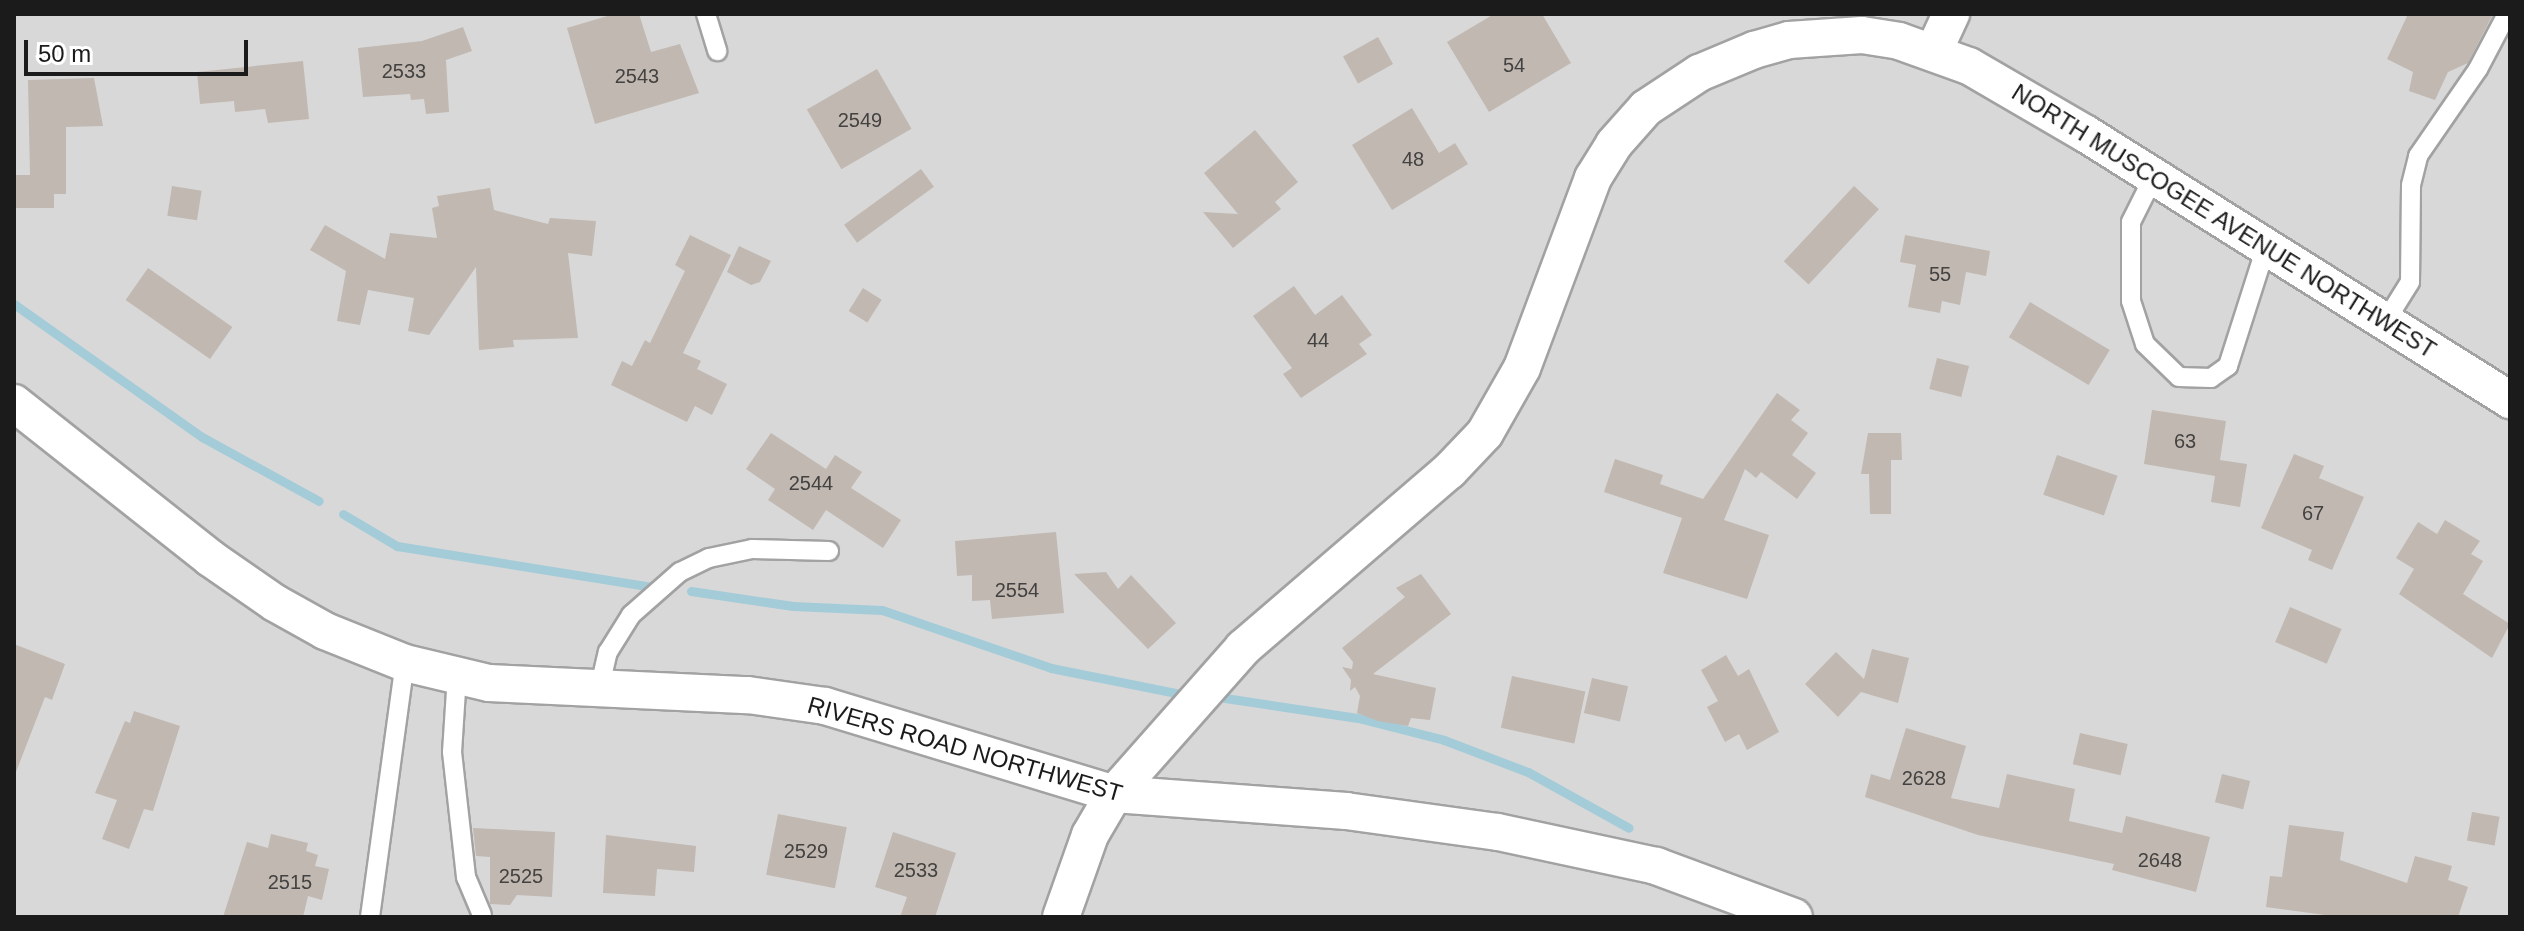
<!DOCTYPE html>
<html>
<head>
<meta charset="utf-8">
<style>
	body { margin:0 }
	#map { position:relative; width:2524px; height:931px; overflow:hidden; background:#ece9e1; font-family:Arial,sans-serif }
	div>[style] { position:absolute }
	.residential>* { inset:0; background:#d9d8d8; transform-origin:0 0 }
	.stream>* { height:9px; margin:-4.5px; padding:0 4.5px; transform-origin:4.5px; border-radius:4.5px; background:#a3ccd8 }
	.building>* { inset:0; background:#c0b8b1; transform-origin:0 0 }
	.roads { filter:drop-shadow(2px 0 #a2a2a2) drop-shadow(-2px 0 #a2a2a2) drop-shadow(0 2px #a2a2a2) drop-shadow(0 -2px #a2a2a2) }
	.lane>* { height:18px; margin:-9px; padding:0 9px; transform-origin:9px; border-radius:9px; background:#fff }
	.street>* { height:36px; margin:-18px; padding:0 18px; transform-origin:18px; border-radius:18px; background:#fff }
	span { translate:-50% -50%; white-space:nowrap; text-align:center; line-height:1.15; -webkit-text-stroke:6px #fff; paint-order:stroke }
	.number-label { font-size:20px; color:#444240 }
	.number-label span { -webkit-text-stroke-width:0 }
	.street-label { font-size:24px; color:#1b1b1b }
	.frame { position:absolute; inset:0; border:16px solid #1b1b1b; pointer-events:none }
	.scale { position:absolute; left:24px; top:40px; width:224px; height:36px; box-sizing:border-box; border:4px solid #1b1b1b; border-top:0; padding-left:10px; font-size:24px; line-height:28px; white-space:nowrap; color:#1b1b1b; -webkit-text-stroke:6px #fff; paint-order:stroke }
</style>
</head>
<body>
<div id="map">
	<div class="residential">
		<i style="left:14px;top:14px;width:2496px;height:903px"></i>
	</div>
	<div class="stream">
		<i style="left:14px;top:304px;width:230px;rotate:35.3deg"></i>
		<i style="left:202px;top:437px;width:133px;rotate:28.7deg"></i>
		<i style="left:343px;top:514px;width:63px;rotate:30.7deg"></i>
		<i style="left:397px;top:546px;width:266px;rotate:9.1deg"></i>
		<i style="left:691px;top:591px;width:103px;rotate:8.4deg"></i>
		<i style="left:793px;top:606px;width:89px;rotate:2.6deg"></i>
		<i style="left:882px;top:610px;width:179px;rotate:18.9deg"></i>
		<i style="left:1051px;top:668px;width:133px;rotate:11.3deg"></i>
		<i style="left:1225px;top:698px;width:134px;rotate:8.6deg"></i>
		<i style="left:1358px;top:718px;width:89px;rotate:14.3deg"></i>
		<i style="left:1444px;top:740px;width:90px;rotate:20.9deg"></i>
		<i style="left:1528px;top:772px;width:115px;rotate:29deg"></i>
	</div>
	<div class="building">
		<i style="clip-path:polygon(614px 14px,639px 14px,651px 52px,680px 44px,699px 93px,595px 124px,567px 28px)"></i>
		<i style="clip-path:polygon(1494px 14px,1542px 14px,1571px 63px,1489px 112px,1447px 42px)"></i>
		<i style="clip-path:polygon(2408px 14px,2493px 14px,2468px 63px,2448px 72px,2435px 100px,2409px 91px,2413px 72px,2387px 59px)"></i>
		<i style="clip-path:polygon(463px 27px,472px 51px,446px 60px,449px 112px,426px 114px,424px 99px,411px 100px,410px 94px,363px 97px,358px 48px,422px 41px)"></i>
		<i style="left:1378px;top:37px;width:31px;height:40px;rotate:61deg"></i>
		<i style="clip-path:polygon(303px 61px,309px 119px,268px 123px,265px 109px,235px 112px,234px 101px,200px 104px,197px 72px)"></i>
		<i style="left:877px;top:69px;width:69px;height:81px;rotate:60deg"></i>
		<i style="clip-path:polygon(94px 78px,103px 126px,66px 127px,66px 194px,54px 194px,54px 208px,14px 208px,14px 175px,30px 175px,28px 80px)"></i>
		<i style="clip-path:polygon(1412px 108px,1439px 153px,1455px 143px,1468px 164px,1392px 210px,1352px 145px)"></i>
		<i style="clip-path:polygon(1255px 130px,1298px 182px,1275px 202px,1281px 209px,1233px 248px,1203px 212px,1238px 214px,1204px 173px)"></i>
		<i style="left:921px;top:169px;width:22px;height:95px;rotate:54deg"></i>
		<i style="left:172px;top:186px;width:30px;height:30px;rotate:9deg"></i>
		<i style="left:1854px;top:186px;width:34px;height:103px;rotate:43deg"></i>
		<i style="clip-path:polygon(490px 188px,494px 210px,548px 224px,550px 218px,596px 221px,592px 256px,568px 253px,578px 338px,513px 340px,514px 347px,479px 350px,476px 267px,429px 335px,408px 331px,414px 298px,368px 290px,360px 325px,337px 321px,346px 271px,310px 250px,325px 225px,385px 259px,390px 233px,437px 238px,432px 208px,439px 206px,437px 196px)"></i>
		<i style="clip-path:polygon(690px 235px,731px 255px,683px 353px,701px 361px,697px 369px,727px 384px,712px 415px,695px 406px,687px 422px,611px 385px,622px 361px,632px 366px,645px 340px,650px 343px,685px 271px,675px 265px)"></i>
		<i style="clip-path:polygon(1905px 235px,1990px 251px,1986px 276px,1966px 272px,1960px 305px,1942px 301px,1940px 313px,1908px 307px,1916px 265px,1900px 262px)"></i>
		<i style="clip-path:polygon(739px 246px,771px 261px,760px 282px,751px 285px,727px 272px)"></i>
		<i style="left:148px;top:268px;width:103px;height:39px;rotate:35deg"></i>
		<i style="clip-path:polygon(1294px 286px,1315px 315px,1342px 295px,1372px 335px,1359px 344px,1367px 354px,1301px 398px,1283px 374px,1292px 368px,1253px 316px)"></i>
		<i style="left:863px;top:288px;width:22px;height:27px;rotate:32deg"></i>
		<i style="left:2030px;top:302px;width:93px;height:41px;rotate:31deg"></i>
		<i style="left:1937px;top:358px;width:33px;height:32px;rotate:14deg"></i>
		<i style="clip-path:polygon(1777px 393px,1800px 410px,1791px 420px,1808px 433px,1792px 455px,1816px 473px,1797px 499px,1761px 472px,1756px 478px,1745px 469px,1724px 520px,1769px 535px,1747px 599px,1663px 573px,1682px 518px,1604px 492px,1615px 459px,1663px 475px,1660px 484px,1703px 499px)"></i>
		<i style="clip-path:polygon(2152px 410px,2226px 421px,2220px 460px,2247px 464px,2240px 507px,2211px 502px,2215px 476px,2144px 464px)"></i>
		<i style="clip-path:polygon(771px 433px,826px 469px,835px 455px,862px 472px,851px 488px,901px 520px,883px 548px,826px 510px,813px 530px,768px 500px,775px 489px,746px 469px)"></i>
		<i style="clip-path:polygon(1868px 433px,1901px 433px,1902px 460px,1891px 460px,1891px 514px,1870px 514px,1869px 474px,1861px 474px)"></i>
		<i style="clip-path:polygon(2294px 454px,2324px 466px,2319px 478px,2364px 497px,2332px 570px,2308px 560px,2312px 550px,2261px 528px)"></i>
		<i style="left:2057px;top:455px;width:64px;height:42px;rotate:19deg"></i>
		<i style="clip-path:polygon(2445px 520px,2480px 541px,2471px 554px,2483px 561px,2463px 594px,2510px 624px,2492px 658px,2399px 594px,2414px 569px,2396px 558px,2418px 522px,2437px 534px)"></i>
		<i style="clip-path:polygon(1056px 532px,1064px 613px,992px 619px,990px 600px,972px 601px,972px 575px,957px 576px,955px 541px)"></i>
		<i style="clip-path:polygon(1106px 572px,1118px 589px,1131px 575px,1176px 623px,1148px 649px,1074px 574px)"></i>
		<i style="clip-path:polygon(1421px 574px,1451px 614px,1373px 674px,1436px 688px,1430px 720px,1411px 718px,1408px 726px,1378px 721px,1357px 713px,1360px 696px,1355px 687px,1350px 691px,1351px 680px,1342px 667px,1352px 669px,1353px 662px,1342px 648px,1405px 597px,1396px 588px)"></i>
		<i style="left:2290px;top:607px;width:56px;height:38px;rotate:23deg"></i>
		<i style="clip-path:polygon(14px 644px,65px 664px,52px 700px,45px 697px,16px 772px)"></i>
		<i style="clip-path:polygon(1872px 649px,1909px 658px,1898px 703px,1861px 692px,1838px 717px,1805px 684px,1836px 652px,1864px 679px)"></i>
		<i style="clip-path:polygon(1726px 655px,1738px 676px,1749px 669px,1779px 732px,1747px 750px,1739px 734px,1725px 742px,1707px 707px,1718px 701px,1701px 670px)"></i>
		<i style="left:1512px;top:676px;width:75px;height:53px;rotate:12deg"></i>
		<i style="left:1592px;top:678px;width:37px;height:36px;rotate:13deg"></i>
		<i style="clip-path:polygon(134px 711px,180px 726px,153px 811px,144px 809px,129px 849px,102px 839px,117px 800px,95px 793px,125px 721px,130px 723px)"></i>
		<i style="clip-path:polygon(1906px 728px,1966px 746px,1951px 798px,1999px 808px,2007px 774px,2075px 789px,2069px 821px,2122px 833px,2126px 816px,2210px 837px,2196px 892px,2112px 870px,2114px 864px,1978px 835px,1865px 797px,1871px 774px,1890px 780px)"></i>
		<i style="left:2080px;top:733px;width:49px;height:32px;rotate:13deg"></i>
		<i style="left:2222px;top:774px;width:29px;height:29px;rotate:14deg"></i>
		<i style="left:2472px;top:812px;width:28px;height:29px;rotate:10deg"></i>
		<i style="left:778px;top:814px;width:70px;height:62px;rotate:11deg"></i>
		<i style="clip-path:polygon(2289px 825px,2344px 832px,2340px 860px,2407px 883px,2415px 856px,2452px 866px,2448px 880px,2468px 887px,2458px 917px,2340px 917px,2266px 907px,2270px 876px,2282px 877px)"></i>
		<i style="clip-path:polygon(473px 828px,555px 832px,552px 897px,517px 895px,510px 905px,490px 904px,490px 857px,476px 856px)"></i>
		<i style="clip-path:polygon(893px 832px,956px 853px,935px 917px,900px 917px,907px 897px,875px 887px)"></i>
		<i style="clip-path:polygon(271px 834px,308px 843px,306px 851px,318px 855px,315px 866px,329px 869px,322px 900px,308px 896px,303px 917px,223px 917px,247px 842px,268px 848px)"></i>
		<i style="clip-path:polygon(606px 835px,696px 846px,694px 872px,657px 869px,655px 896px,603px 893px)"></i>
	</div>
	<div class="roads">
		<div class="lane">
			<i style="left:706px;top:14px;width:39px;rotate:73deg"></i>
			<i style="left:2154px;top:176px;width:51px;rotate:116.6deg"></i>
			<i style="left:2131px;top:222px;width:79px;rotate:90deg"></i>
			<i style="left:2131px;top:301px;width:45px;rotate:72deg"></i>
			<i style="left:2145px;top:344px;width:47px;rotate:44.1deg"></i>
			<i style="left:2179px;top:377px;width:32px;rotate:2deg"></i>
			<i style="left:2211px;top:378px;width:21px;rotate:-35deg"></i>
			<i style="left:2228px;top:366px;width:125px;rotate:-72.3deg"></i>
			<i style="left:2385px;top:322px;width:47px;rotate:-58deg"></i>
			<i style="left:2410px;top:282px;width:97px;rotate:-89.4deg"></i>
			<i style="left:2411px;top:185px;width:30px;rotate:-76deg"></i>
			<i style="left:2418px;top:156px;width:106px;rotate:-55.4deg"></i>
			<i style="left:2478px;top:69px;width:62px;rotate:-62.2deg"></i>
			<i style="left:457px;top:675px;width:77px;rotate:93.7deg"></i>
			<i style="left:452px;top:752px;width:126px;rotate:83.6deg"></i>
			<i style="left:466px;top:877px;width:41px;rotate:67.2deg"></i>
			<i style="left:599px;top:690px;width:39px;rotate:-77deg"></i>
			<i style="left:608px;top:652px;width:44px;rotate:-58.1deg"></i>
			<i style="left:631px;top:615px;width:65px;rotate:-41.3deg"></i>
			<i style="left:680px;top:572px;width:32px;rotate:-26deg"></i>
			<i style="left:709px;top:558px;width:44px;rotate:-11.8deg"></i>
			<i style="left:752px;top:549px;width:77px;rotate:1.5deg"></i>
			<i style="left:370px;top:917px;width:256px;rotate:-82.2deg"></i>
		</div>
		<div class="street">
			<i style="left:1934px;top:51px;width:41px;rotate:-65.3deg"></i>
			<i style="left:14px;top:403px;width:250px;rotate:38.3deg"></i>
			<i style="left:210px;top:558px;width:79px;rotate:34.7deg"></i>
			<i style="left:275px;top:603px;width:57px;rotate:29.2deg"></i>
			<i style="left:325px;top:631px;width:86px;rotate:21.8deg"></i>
			<i style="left:405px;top:663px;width:86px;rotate:13.4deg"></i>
			<i style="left:489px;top:683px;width:259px;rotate:2.7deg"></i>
			<i style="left:748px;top:695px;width:78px;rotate:8.1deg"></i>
			<i style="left:825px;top:706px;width:302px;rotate:16.9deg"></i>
			<i style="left:1114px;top:794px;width:233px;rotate:4.2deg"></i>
			<i style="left:1346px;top:811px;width:153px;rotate:7.9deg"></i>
			<i style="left:1498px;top:832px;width:162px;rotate:12.1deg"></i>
			<i style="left:1656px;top:866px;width:147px;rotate:20.3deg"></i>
			<i style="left:1061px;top:917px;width:87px;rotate:-70.5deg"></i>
			<i style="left:1090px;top:835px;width:48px;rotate:-59.7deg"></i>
			<i style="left:1114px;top:794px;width:195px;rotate:-48.5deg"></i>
			<i style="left:1243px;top:648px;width:272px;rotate:-40.7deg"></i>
			<i style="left:1449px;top:471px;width:52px;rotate:-46.5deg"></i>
			<i style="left:1485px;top:433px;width:75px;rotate:-60.4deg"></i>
			<i style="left:1522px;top:368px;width:203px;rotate:-69.5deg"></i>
			<i style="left:1593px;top:178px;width:40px;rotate:-58deg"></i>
			<i style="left:1614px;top:144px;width:48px;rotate:-48.4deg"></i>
			<i style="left:1646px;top:108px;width:64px;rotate:-33.4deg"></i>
			<i style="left:1699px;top:73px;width:60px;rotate:-22.7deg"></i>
			<i style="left:1754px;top:50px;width:36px;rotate:-16deg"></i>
			<i style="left:1789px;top:40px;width:73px;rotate:-3.9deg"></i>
			<i style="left:1862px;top:35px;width:37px;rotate:9deg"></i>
			<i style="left:1899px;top:41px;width:74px;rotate:19.7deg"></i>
			<i style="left:1969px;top:66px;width:135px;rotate:30.2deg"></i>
			<i style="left:2086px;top:134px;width:501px;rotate:32.1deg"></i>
		</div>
	</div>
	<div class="number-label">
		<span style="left:1514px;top:65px">54</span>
		<span style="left:404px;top:71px">2533</span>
		<span style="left:637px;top:76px">2543</span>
		<span style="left:860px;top:120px">2549</span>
		<span style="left:1413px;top:159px">48</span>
		<span style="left:1940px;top:274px">55</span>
		<span style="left:1318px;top:340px">44</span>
		<span style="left:2185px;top:441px">63</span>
		<span style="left:811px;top:483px">2544</span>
		<span style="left:2313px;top:513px">67</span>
		<span style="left:1017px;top:590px">2554</span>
		<span style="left:1924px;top:778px">2628</span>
		<span style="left:806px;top:851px">2529</span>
		<span style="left:2160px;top:860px">2648</span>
		<span style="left:916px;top:870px">2533</span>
		<span style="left:521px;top:876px">2525</span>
		<span style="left:290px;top:882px">2515</span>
	</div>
	<div class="street-label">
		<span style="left:2224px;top:221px;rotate:32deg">NORTH MUSCOGEE AVENUE NORTHWEST</span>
		<span style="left:965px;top:749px;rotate:16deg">RIVERS ROAD NORTHWEST</span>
	</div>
	<div class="frame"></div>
	<div class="scale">50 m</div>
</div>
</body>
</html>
